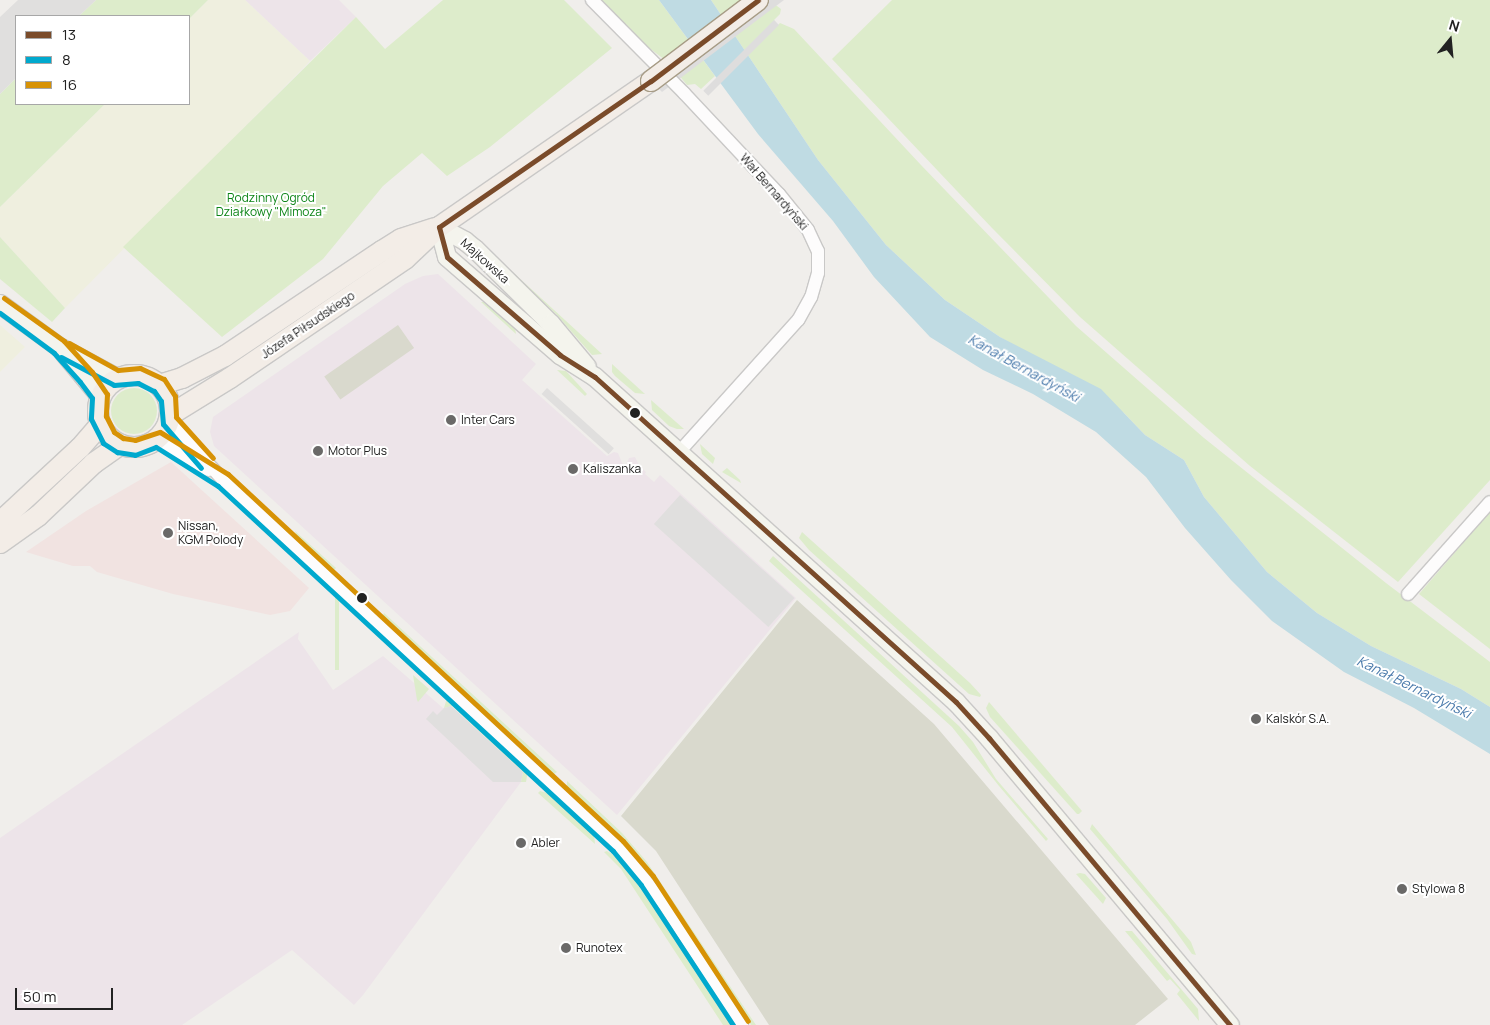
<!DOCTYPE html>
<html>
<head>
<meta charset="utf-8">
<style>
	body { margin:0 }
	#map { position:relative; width:1490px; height:1025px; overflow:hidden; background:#f0eeeb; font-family:Manrope,sans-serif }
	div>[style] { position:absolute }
	.commercial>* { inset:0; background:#f1e3e1 }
	.industrial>* { inset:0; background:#ede4e9 }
	.construction>* { inset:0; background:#d9d9cd; transform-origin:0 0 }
	.farmland>* { inset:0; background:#efefdf }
	.grass>* { inset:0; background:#ddeccb; transform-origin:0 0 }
	.round { border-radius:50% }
	.parking>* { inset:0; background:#e0dfde; transform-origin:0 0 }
	.water>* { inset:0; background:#bfdbe3 }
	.pier>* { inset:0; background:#dedddd; transform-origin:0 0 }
	.roads { filter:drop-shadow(1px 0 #c9c8c7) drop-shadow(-1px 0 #c9c8c7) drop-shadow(0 1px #c9c8c7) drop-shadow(0 -1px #c9c8c7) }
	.street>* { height:12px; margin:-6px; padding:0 6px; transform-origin:6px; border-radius:6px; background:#fdfcfc }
	.secondary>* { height:18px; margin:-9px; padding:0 9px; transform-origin:9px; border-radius:9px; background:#f4f4ed }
	.primary>* { height:20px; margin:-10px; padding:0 10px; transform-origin:10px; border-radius:10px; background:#f3ede7 }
	.primary>.ring { margin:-10px; padding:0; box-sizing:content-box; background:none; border:20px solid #f3ede7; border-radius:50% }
	.bridges { filter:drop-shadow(1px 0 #a79c86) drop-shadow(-1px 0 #a79c86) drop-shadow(0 1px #a79c86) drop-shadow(0 -1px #a79c86) }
	.primary-bridge>* { height:20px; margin:-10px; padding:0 10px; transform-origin:10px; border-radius:10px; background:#f3ede7 }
	.bus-1>* { height:5px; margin:-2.5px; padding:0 2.5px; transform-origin:2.5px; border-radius:2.5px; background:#7a4b2a }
	.bus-2>* { height:5px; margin:-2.5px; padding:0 2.5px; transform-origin:2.5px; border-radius:2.5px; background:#00a9ce }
	.bus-3>* { height:5px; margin:-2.5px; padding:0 2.5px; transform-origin:2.5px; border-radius:2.5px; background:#d79205 }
	.dots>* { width:14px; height:14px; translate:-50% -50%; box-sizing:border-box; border:2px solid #fff; border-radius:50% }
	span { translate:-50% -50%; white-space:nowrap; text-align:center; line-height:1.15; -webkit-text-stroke:4px #fff; paint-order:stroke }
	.street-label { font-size:12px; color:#222 }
	.park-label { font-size:12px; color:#0c8416 }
	.poi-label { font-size:12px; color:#222 }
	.left { translate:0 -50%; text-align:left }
	.water-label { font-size:14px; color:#4a7aab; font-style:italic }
	.legend { position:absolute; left:15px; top:15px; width:175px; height:90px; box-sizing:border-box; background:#fff; border:1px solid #a7a7a7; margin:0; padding:6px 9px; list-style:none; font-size:15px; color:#222 }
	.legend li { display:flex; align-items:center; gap:10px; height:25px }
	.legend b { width:25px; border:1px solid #a7a7a7 }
	.north { position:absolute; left:1425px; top:15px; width:50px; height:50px; -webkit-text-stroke:4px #fff; paint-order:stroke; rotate:17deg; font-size:14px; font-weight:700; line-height:20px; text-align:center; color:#222 }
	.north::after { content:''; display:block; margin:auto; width:18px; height:22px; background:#222; clip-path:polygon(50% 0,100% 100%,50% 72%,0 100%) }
	.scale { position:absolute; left:15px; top:988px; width:98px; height:22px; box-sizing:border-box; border:2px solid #222; border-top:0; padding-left:6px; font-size:15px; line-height:18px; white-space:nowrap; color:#222; -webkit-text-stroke:4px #fff; paint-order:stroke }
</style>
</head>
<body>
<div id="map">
	<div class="commercial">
		<i style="clip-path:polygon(171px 462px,309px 588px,290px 611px,270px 615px,173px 594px,97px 572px,90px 566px,73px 566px,26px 552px,86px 511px)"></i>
	</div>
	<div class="industrial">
		<i style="clip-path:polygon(245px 0,339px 0,356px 17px,310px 61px)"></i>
		<i style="clip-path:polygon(438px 274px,536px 364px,522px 380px,607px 456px,614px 452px,618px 453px,622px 463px,626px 465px,629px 458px,635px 457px,639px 465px,646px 472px,645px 474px,654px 482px,660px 475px,796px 598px,617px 815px,214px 446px,210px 432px,213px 417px,405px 284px,423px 276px)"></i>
		<i style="clip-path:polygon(299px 632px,298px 639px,333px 690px,383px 656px,443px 708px,451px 706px,523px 772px,521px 782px,363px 995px,354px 1005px,292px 950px,182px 1025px,0 1025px,0 838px)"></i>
	</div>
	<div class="construction">
		<i style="left:398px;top:325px;width:28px;height:90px;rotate:55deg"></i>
		<i style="clip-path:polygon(797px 600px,934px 724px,1168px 999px,1135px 1025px,769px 1025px,656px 851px,621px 816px)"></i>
	</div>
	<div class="farmland">
		<i style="clip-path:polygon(208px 0,245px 0,310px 61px,65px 308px,0 237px,0 207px,105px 104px,189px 104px,189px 19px)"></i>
		<i style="clip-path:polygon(0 325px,25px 347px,0 372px)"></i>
	</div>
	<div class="grass">
		<i style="clip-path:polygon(96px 0,208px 0,189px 19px,189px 16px,79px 16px)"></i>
		<i style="clip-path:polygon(443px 0,564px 0,612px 48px,490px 147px,447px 176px,422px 153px,383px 186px,323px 259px,222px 337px,123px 247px,356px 17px,385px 49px)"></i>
		<i style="clip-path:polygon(599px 0,659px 0,715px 76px,701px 89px,695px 84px,687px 85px,669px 63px,640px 41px)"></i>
		<i style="clip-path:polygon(711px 0,769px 0,781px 9px,780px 14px,774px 20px,778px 25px,780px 23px,794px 29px,921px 165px,1076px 326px,1204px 438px,1386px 583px,1490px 662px,1490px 707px,1461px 689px,1371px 646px,1317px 613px,1267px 572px,1204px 497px,1184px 460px,1145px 435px,1124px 413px,1000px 337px,945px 300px,886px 245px,818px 160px)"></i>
		<i style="clip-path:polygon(892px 0,1490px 0,1490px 480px,1398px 582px,1250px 466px,1080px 317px,992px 228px,832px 59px)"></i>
		<i style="clip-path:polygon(16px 78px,16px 104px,105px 104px,0 207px,0 94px)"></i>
		<i style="clip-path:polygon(0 237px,65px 308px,52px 322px,0 279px)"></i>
		<i style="clip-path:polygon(492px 254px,494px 255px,602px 354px,592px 355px,556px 314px)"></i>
		<i style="clip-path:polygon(481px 302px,487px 302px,515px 328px,516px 334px)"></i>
		<i style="clip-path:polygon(612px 364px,645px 394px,635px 393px,615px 376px,612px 372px)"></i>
		<i style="clip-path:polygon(557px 370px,566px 371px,587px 394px,585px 396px)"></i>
		<i class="round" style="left:111px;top:388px;width:46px;height:46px"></i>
		<i style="clip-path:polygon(651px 400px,684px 429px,677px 429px,669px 426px,652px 410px)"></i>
		<i style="clip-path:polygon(700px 444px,715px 458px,713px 464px,702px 454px)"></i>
		<i style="clip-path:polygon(727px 468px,740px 480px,741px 483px,722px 472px)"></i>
		<i style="clip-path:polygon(1490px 512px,1490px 649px,1419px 594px)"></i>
		<i style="clip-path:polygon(255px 523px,261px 525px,318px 577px,320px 582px)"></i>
		<i style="clip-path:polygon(295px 531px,336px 568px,334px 570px,297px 537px)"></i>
		<i style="clip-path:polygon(802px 532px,970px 683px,981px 695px,980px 697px,969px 694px,809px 550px,799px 538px)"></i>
		<i style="clip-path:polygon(773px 556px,959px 726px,973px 742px,996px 779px,1048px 839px,1046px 841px,999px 786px,952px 727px,769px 561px)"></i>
		<i style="left:335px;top:596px;width:4px;height:74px"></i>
		<i style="clip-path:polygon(384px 613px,557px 772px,554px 774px,548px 771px,391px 626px,383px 615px)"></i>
		<i style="clip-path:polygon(413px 675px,429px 689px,418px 702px,417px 700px)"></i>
		<i style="clip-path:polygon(452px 700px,528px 771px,526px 782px,521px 782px,523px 772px,452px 706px,444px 708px,446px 701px)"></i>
		<i style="clip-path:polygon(989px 702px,1082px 811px,1079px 814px,1077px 814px,990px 717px,986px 708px)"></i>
		<i style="clip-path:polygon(567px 781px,622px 833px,647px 862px,756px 1025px,751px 1025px,673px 906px,646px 868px,614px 832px,567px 789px)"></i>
		<i style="clip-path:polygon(540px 791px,554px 795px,591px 829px,594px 834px,595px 844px,538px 793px)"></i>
		<i style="clip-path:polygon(1092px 824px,1191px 942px,1196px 955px,1192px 954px,1167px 919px,1090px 829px)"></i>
		<i style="clip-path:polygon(607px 851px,617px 857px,644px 890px,733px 1025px,723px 1025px,621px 869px,604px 852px)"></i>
		<i style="clip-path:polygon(1080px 873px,1085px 874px,1106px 898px,1103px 904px,1076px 874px)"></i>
		<i style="clip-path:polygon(1125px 931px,1132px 931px,1198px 1009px,1199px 1021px,1177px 994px,1180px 990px,1170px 979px,1167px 981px)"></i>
	</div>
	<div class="parking">
		<i style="clip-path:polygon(18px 0,96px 0,79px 16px,16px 16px,16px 78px,0 94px,0 17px)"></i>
		<i style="left:547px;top:388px;width:90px;height:8px;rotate:42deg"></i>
		<i style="left:680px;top:495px;width:154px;height:39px;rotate:42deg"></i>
		<i style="clip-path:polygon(451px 706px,523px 772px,521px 782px,493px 782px,426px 719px,433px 711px,437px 715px,444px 708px)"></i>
	</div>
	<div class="water">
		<i style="clip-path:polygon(659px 0,711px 0,818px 160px,886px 245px,945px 300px,1000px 337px,1101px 389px,1145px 435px,1184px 460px,1204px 497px,1267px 572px,1317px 613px,1371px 646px,1461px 689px,1490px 707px,1490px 754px,1414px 708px,1344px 672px,1272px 621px,1231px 580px,1185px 528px,1146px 477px,1096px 432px,1033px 394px,983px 370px,930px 337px,874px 277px,833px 221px,758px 134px)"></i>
	</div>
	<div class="pier">
		<i style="clip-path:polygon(743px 0,784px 0,662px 92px,644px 74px)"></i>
		<i style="left:774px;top:20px;width:7px;height:100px;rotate:45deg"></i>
	</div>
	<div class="roads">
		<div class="street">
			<i style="left:592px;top:0;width:131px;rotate:45.3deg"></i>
			<i style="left:684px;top:93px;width:139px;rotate:46.8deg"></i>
			<i style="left:779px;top:194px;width:46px;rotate:51.1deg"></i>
			<i style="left:808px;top:230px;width:23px;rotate:65deg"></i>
			<i style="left:818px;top:251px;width:22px;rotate:90deg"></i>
			<i style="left:818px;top:273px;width:25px;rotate:106deg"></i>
			<i style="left:811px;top:297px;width:26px;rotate:119deg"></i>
			<i style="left:798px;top:320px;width:178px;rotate:132deg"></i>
			<i style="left:169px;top:420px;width:81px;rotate:48deg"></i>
			<i style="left:223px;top:480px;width:538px;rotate:42.82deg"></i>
			<i style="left:618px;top:846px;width:74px;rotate:51.6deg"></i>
			<i style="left:664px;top:904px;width:144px;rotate:57.2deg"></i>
			<i style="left:157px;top:439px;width:60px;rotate:31.3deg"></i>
			<i style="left:1408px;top:594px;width:123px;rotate:-48.3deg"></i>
		</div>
		<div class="secondary">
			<i style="left:439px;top:227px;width:31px;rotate:75deg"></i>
			<i style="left:447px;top:257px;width:150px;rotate:40.9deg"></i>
			<i style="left:560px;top:355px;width:41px;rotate:32.2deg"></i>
			<i style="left:595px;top:377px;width:486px;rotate:42deg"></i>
			<i style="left:956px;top:702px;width:49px;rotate:47.5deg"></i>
			<i style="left:989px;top:738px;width:375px;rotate:50deg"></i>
			<i style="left:439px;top:227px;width:30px;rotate:28deg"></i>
			<i style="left:465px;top:241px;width:13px;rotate:39deg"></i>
			<i style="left:475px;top:249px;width:107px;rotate:44.6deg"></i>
			<i style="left:551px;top:324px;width:56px;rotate:50.1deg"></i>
			<i style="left:0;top:304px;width:73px;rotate:36.1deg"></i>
			<i style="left:59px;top:347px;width:66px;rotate:28.1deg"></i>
			<i style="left:64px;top:353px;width:56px;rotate:50.1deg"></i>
		</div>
		<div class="primary">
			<i class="ring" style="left:98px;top:375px;width:52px;height:52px"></i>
			<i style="left:159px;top:385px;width:24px;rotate:-17deg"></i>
			<i style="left:182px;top:378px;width:48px;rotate:-27.1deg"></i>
			<i style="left:225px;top:356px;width:189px;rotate:-33.8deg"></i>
			<i style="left:382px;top:251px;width:22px;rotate:-32deg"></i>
			<i style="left:401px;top:239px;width:35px;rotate:-18deg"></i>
			<i style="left:170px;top:415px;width:70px;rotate:-31.7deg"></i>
			<i style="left:230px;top:378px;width:212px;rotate:-34.2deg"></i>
			<i style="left:405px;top:259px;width:47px;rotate:-43.3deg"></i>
			<i style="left:439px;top:227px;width:257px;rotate:-34.6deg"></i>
			<i style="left:0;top:522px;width:109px;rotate:-42.8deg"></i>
			<i style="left:80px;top:448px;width:30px;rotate:-49deg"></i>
			<i style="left:0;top:543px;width:47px;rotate:-35.4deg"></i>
			<i style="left:38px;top:516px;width:77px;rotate:-43.4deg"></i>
			<i style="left:94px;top:463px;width:32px;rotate:-35deg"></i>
		</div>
	</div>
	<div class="bridges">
		<div class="primary-bridge">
			<i style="left:651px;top:81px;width:134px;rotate:-37.1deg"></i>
		</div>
	</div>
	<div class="bus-1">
		<i style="left:439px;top:227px;width:31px;rotate:75deg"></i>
		<i style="left:447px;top:257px;width:150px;rotate:40.9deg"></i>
		<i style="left:560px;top:355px;width:41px;rotate:32.2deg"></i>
		<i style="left:595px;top:377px;width:486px;rotate:42deg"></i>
		<i style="left:956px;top:702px;width:49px;rotate:47.5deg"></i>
		<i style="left:989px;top:738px;width:375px;rotate:50deg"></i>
		<i style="left:439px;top:227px;width:257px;rotate:-34.6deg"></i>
		<i style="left:651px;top:81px;width:134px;rotate:-37.1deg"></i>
	</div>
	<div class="bus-2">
		<i style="left:0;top:313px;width:67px;rotate:36.5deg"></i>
		<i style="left:54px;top:353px;width:39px;rotate:48deg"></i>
		<i style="left:80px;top:382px;width:20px;rotate:53deg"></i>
		<i style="left:92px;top:398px;width:21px;rotate:93deg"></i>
		<i style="left:91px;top:419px;width:27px;rotate:63deg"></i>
		<i style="left:103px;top:443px;width:17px;rotate:33deg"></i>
		<i style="left:117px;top:452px;width:18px;rotate:9deg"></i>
		<i style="left:135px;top:455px;width:22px;rotate:-21deg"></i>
		<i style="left:156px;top:447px;width:73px;rotate:32.2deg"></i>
		<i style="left:218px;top:486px;width:538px;rotate:42.74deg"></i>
		<i style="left:613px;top:851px;width:44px;rotate:50.5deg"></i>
		<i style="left:641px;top:885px;width:168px;rotate:56.7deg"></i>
		<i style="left:61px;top:357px;width:60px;rotate:27.8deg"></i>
		<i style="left:114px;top:385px;width:24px;rotate:-5deg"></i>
		<i style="left:138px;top:383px;width:18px;rotate:27deg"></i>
		<i style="left:154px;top:391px;width:12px;rotate:55deg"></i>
		<i style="left:161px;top:401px;width:23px;rotate:85deg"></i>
		<i style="left:163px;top:424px;width:58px;rotate:49.2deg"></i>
	</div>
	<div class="bus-3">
		<i style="left:4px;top:298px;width:74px;rotate:35.6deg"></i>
		<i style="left:64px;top:341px;width:42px;rotate:47.9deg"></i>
		<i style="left:92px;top:372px;width:27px;rotate:56deg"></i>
		<i style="left:107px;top:394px;width:22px;rotate:93deg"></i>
		<i style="left:106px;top:416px;width:18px;rotate:63deg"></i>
		<i style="left:114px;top:432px;width:11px;rotate:34deg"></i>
		<i style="left:123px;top:438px;width:12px;rotate:9deg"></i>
		<i style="left:135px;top:440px;width:26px;rotate:-18deg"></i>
		<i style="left:160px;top:432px;width:80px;rotate:31.7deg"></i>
		<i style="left:228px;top:474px;width:539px;rotate:42.9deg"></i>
		<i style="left:623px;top:841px;width:46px;rotate:49.4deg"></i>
		<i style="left:653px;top:876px;width:173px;rotate:56.8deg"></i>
		<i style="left:69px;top:343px;width:56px;rotate:28.9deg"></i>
		<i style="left:118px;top:370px;width:22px;rotate:-5deg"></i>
		<i style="left:140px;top:368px;width:26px;rotate:25deg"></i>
		<i style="left:164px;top:379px;width:20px;rotate:57deg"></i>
		<i style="left:175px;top:396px;width:21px;rotate:87deg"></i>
		<i style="left:176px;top:417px;width:55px;rotate:47.9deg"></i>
	</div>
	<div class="dots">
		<i style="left:635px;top:413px;background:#222"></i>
		<i style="left:451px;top:420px;background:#6a6968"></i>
		<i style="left:318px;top:451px;background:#6a6968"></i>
		<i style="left:573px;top:469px;background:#6a6968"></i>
		<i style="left:168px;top:533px;background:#6a6968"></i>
		<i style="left:362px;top:598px;background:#222"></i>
		<i style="left:1256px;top:719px;background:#6a6968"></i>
		<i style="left:521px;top:843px;background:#6a6968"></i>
		<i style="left:1402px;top:889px;background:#6a6968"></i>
		<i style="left:566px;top:948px;background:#6a6968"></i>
	</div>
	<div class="street-label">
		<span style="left:774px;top:192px;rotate:49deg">Wał Bernardyński</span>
		<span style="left:485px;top:261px;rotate:42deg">Majkowska</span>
		<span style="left:308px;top:325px;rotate:-34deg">Józefa Piłsudskiego</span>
	</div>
	<div class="park-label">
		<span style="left:271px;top:205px">Rodzinny Ogród<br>Działkowy "Mimoza"</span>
	</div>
	<div class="poi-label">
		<span class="left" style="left:461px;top:420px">Inter Cars</span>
		<span class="left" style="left:328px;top:451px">Motor Plus</span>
		<span class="left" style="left:583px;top:469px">Kaliszanka</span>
		<span class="left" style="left:178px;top:533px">Nissan,<br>KGM Polody</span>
		<span class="left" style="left:1266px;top:719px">Kalskór S.A.</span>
		<span class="left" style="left:531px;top:843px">Abler</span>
		<span class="left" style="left:1412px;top:889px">Stylowa 8</span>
		<span class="left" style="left:576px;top:948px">Runotex</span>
	</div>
	<div class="water-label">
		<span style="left:1024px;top:368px;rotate:29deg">Kanał Bernardyński</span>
		<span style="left:1414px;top:687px;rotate:26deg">Kanał Bernardyński</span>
	</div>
	<ul class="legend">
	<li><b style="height:6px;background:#7a4b2a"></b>13</li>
	<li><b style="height:6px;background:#00a9ce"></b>8</li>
	<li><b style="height:6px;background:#d79205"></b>16</li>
	</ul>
	<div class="north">N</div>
	<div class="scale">50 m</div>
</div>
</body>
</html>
